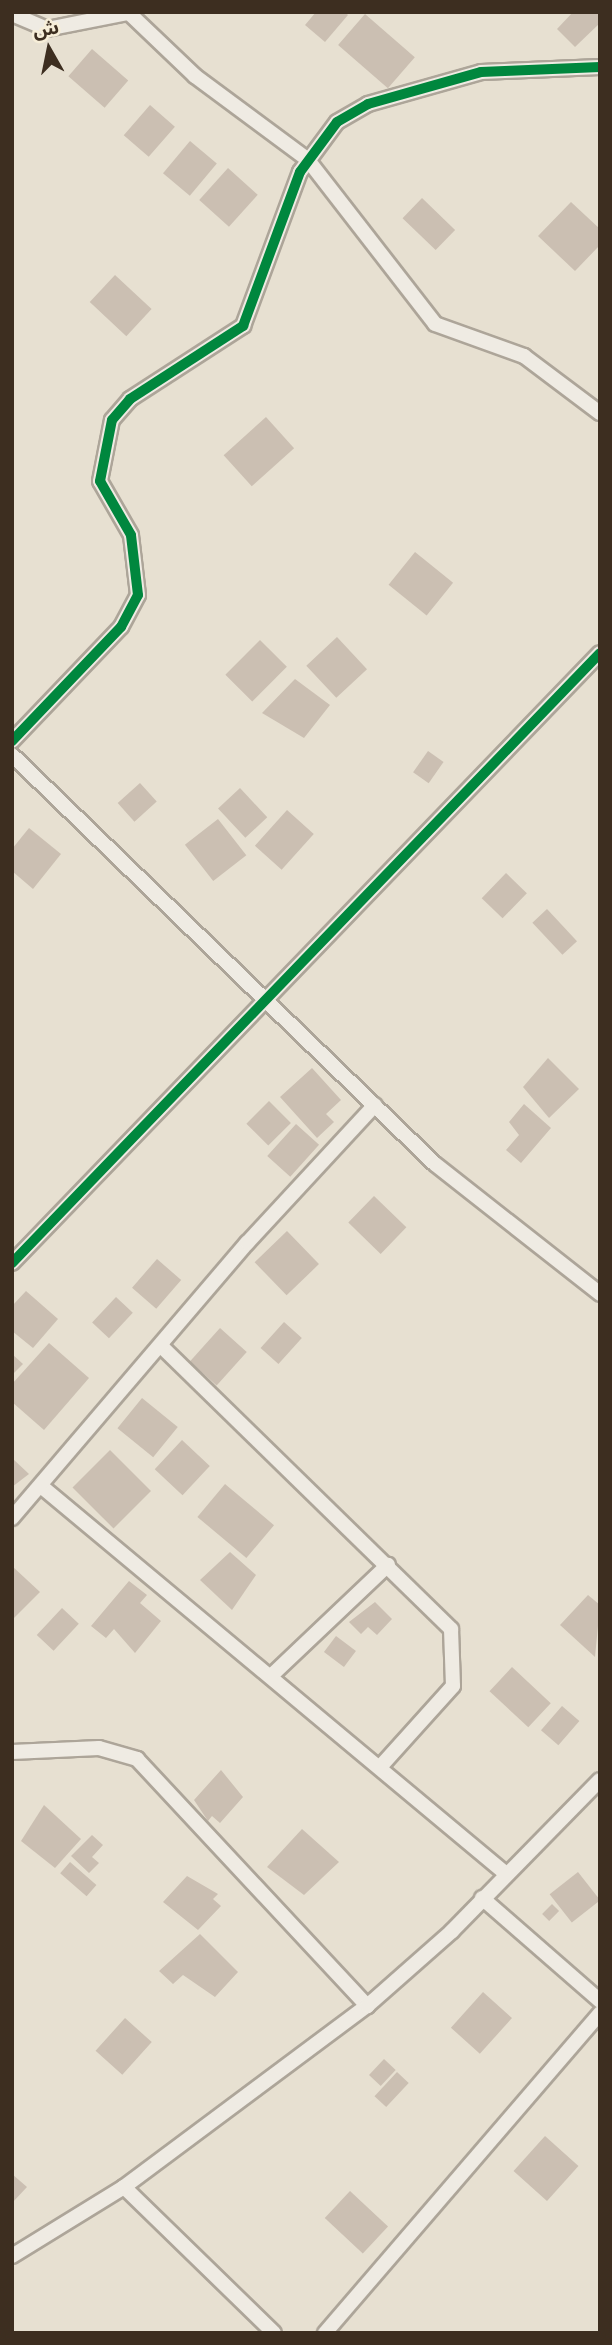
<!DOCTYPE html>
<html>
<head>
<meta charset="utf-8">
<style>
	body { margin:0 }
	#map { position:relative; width:612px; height:2345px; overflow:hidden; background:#e7e0d1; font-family:"IBM Plex Serif","Noto Sans Arabic",serif }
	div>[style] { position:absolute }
	.building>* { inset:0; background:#cbbfb2; transform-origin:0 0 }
	.roads { filter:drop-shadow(2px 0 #ada599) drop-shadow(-2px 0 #ada599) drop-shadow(0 2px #ada599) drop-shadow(0 -2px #ada599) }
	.minor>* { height:14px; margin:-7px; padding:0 7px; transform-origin:7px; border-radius:7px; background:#efebe3 }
	.cycleway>* { height:10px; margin:-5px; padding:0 5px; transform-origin:5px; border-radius:5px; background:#00873e }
	span { translate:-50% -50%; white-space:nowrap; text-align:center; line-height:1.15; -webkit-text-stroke:5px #f7eed8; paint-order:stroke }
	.frame { position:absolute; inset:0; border:14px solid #3d2e20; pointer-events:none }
	.north { position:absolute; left:14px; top:14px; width:70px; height:70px; -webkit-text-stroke:5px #f7eed8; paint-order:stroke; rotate:351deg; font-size:19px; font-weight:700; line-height:28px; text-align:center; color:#3d2e20 }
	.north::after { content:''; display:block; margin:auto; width:24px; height:32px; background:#3d2e20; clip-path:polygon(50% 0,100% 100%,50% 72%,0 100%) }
</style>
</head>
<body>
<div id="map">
	<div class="building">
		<i style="clip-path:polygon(316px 12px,345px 12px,348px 15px,325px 42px,305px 25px)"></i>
		<i style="clip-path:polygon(573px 12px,600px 12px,600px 23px,575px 47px,557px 29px)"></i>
		<i style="left:365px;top:14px;width:66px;height:41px;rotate:41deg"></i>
		<i style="left:92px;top:49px;width:48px;height:36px;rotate:41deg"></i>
		<i style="left:150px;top:105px;width:33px;height:40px;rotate:41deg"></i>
		<i style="left:190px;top:141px;width:35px;height:42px;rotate:40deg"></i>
		<i style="left:228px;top:168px;width:40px;height:43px;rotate:42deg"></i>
		<i style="left:422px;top:198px;width:46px;height:28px;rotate:44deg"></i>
		<i style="clip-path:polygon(571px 202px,600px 229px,600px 245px,575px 271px,538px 236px)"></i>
		<i style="left:115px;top:275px;width:50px;height:37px;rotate:43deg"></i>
		<i style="left:266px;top:417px;width:42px;height:57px;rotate:48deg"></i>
		<i style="left:415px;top:552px;width:49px;height:42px;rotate:39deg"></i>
		<i style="left:337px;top:637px;width:44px;height:42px;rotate:47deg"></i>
		<i style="left:260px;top:640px;width:38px;height:49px;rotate:45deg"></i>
		<i style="clip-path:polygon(295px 679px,330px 705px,304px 738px,262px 713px)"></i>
		<i style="left:428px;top:751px;width:19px;height:26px;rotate:35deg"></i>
		<i style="left:140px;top:783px;width:25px;height:30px;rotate:48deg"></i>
		<i style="left:240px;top:788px;width:40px;height:30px;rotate:47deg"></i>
		<i style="left:287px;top:810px;width:36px;height:48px;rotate:42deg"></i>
		<i style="left:218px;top:819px;width:46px;height:42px;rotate:52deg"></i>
		<i style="clip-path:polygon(29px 828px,61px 854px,33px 889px,12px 871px,12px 849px)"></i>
		<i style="left:506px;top:873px;width:29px;height:35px;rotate:44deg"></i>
		<i style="left:547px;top:909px;width:44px;height:20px;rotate:47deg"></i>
		<i style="clip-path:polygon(548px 1058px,579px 1089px,549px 1118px,523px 1087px)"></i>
		<i style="clip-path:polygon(312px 1068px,341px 1100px,326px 1114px,334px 1122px,317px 1138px,280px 1097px)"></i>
		<i style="left:269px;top:1101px;width:31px;height:32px;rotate:45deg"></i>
		<i style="clip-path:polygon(524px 1104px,551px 1128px,521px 1163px,506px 1150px,519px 1135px,509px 1122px)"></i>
		<i style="left:296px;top:1124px;width:31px;height:43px;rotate:42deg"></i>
		<i style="left:374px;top:1196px;width:45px;height:37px;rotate:44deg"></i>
		<i style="left:287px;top:1231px;width:46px;height:45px;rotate:46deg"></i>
		<i style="left:157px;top:1259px;width:32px;height:38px;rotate:41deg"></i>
		<i style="clip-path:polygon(26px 1291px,58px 1319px,33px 1348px,12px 1331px,12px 1306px)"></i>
		<i style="left:116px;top:1297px;width:23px;height:35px;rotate:43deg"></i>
		<i style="left:284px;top:1322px;width:24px;height:35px;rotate:42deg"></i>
		<i style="left:220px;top:1328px;width:36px;height:45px;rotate:42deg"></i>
		<i style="clip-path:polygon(49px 1343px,89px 1378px,44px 1430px,12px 1402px,12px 1384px)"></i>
		<i style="clip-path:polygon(12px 1354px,23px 1364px,12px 1375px)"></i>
		<i style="left:142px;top:1398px;width:46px;height:39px;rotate:39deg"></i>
		<i style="left:182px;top:1440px;width:38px;height:40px;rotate:43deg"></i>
		<i style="left:110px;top:1450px;width:58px;height:53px;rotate:45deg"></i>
		<i style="clip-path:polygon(12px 1458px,29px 1474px,12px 1487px)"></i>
		<i style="left:225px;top:1484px;width:64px;height:43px;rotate:40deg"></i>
		<i style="clip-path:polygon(230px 1552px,256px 1575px,232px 1610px,200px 1580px)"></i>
		<i style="clip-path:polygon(12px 1566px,40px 1592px,12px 1620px)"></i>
		<i style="clip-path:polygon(129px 1581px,147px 1595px,140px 1603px,161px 1621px,135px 1653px,114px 1629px,106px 1638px,91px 1626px)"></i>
		<i style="clip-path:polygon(588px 1595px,600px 1605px,595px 1657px,560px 1625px)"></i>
		<i style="clip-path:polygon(375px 1602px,392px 1619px,377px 1635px,368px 1627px,361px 1634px,349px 1622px)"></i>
		<i style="left:62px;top:1608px;width:23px;height:37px;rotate:43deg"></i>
		<i style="left:336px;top:1636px;width:25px;height:20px;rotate:37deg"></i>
		<i style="left:512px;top:1667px;width:53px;height:33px;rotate:43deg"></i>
		<i style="left:562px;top:1706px;width:23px;height:32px;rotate:41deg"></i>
		<i style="clip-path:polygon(221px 1770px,243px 1797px,220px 1823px,212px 1816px,208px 1821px,194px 1800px)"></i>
		<i style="clip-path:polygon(44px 1805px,81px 1839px,55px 1868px,21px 1841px)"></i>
		<i style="clip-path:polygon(302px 1829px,339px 1862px,304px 1895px,267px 1867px)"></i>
		<i style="clip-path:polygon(92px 1835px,103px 1845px,92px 1857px,99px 1863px,89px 1873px,71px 1856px)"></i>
		<i style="left:70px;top:1862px;width:35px;height:15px;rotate:41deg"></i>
		<i style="left:578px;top:1872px;width:36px;height:36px;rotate:52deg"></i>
		<i style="clip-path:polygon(187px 1876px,218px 1894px,213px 1899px,221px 1906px,198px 1930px,163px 1902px)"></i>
		<i style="left:552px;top:1904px;width:10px;height:14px;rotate:45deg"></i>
		<i style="clip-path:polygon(200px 1934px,238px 1972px,215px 1997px,183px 1975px,173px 1984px,159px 1971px)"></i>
		<i style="left:483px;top:1992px;width:39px;height:48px;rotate:42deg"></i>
		<i style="left:125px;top:2018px;width:36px;height:44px;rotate:42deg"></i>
		<i style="left:384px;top:2059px;width:16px;height:22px;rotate:43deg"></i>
		<i style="left:397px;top:2072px;width:16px;height:33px;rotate:43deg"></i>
		<i style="left:545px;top:2136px;width:45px;height:47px;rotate:42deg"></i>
		<i style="clip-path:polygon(12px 2174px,27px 2187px,12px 2203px)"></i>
		<i style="left:350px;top:2191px;width:52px;height:37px;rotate:43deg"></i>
	</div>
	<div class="roads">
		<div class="minor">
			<i style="left:12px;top:14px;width:38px;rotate:23deg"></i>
			<i style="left:47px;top:29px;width:88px;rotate:-11.2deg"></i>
			<i style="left:130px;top:14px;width:90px;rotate:43.6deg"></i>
			<i style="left:195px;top:76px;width:141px;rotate:36.6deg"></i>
			<i style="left:308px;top:160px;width:207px;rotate:52.2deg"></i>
			<i style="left:435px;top:324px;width:95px;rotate:19.8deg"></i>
			<i style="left:524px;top:356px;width:95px;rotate:36.9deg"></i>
			<i style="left:12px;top:741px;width:158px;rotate:-46.3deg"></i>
			<i style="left:121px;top:627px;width:36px;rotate:-62deg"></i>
			<i style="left:138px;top:595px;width:60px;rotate:-96.7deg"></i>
			<i style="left:131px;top:535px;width:62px;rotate:-119.9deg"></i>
			<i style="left:100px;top:481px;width:62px;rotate:-78.9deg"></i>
			<i style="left:112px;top:420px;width:28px;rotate:-49deg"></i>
			<i style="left:130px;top:399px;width:135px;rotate:-32.9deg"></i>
			<i style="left:243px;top:326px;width:164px;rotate:-69.7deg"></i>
			<i style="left:300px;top:172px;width:62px;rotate:-53.5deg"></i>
			<i style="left:337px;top:122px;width:36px;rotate:-30deg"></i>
			<i style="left:368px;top:104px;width:117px;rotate:-15.8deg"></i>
			<i style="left:481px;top:72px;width:119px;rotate:-2.4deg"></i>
			<i style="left:12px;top:755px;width:588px;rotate:44.04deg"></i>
			<i style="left:435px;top:1164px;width:210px;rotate:38.2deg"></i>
			<i style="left:12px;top:1263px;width:847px;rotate:-46.05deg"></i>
			<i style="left:162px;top:1347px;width:404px;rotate:44.3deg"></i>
			<i style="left:451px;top:1629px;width:57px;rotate:88deg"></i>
			<i style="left:453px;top:1686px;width:109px;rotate:132deg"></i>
			<i style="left:41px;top:1486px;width:604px;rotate:39.83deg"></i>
			<i style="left:12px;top:1518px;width:362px;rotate:-49.5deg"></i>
			<i style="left:247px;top:1243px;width:188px;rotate:-47.2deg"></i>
			<i style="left:272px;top:1675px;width:160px;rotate:-43.5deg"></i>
			<i style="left:12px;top:1752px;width:87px;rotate:-2.6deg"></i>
			<i style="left:99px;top:1748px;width:40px;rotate:16deg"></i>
			<i style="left:137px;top:1759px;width:338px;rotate:47deg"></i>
			<i style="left:482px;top:1898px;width:157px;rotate:41.1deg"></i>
			<i style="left:124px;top:2187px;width:209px;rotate:44.2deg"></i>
			<i style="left:12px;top:2256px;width:132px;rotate:-31.6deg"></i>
			<i style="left:124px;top:2187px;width:303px;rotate:-36.7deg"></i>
			<i style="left:367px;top:2006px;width:113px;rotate:-41.4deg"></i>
			<i style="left:452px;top:1931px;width:211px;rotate:-45.6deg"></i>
			<i style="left:325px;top:2333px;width:422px;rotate:-49.3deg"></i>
		</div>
	</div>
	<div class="cycleway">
		<i style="left:12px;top:741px;width:158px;rotate:-46.3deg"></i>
		<i style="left:121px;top:627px;width:36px;rotate:-62deg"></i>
		<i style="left:138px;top:595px;width:60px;rotate:-96.7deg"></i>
		<i style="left:131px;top:535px;width:62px;rotate:-119.9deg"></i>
		<i style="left:100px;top:481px;width:62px;rotate:-78.9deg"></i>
		<i style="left:112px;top:420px;width:28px;rotate:-49deg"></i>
		<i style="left:130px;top:399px;width:135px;rotate:-32.9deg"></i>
		<i style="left:243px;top:326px;width:164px;rotate:-69.7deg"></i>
		<i style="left:300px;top:172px;width:62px;rotate:-53.5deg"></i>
		<i style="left:337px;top:122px;width:36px;rotate:-30deg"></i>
		<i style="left:368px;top:104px;width:117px;rotate:-15.8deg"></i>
		<i style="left:481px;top:72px;width:119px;rotate:-2.4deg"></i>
		<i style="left:12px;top:1263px;width:847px;rotate:-46.05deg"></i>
	</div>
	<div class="frame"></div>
	<div class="north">ش</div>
</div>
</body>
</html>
